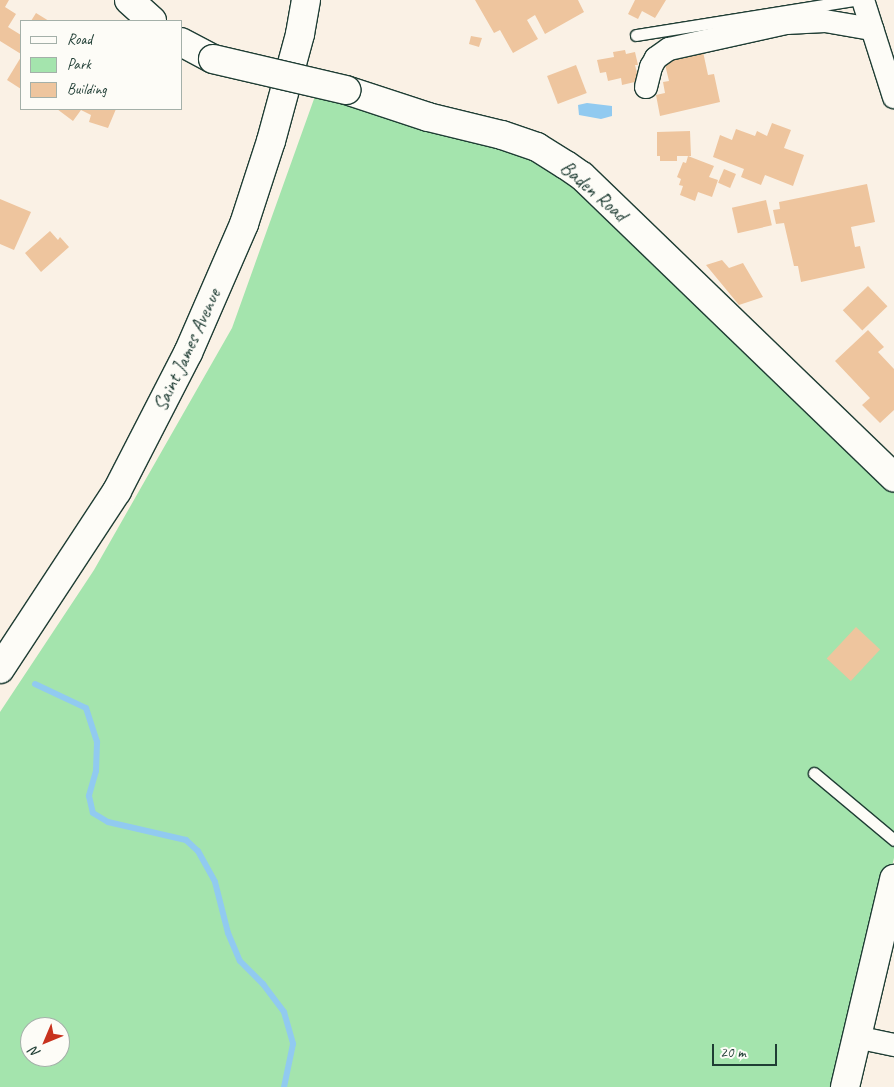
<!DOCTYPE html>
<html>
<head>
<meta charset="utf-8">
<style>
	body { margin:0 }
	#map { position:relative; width:894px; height:1087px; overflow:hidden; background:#faf1e5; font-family:Caveat,sans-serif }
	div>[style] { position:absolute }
	.green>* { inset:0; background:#a4e4ad }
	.water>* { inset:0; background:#91caf0 }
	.stream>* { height:6px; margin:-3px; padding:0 3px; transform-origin:3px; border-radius:3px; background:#91caf0 }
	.building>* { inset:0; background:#eec59e; transform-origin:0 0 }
	.roads { filter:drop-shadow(1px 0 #1f3d34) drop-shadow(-1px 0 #1f3d34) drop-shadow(0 1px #1f3d34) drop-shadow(0 -1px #1f3d34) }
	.lane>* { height:11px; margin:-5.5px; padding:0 5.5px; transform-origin:5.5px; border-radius:5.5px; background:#fdfcf7 }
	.street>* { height:22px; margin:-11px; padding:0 11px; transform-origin:11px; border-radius:11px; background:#fdfcf7 }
	.secondary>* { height:28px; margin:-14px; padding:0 14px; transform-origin:14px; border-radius:14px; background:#fdfcf7 }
	.bridges { filter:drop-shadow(1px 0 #1f3d34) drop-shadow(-1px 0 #1f3d34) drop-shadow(0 1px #1f3d34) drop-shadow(0 -1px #1f3d34) }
	.secondary-bridge>* { height:28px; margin:-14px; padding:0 14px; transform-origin:14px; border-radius:14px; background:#fdfcf7 }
	span { translate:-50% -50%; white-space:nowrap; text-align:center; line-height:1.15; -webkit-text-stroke:5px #fdfcf7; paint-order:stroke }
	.street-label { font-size:20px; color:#1f3d34 }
	.legend { position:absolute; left:20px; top:20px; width:162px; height:90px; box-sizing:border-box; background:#fdfcf7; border:1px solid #a4b0a9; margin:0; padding:6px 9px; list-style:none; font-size:15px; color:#1f3d34 }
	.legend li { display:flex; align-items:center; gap:10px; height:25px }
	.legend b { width:25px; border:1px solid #a4b0a9 }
	.north { position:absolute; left:20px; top:1017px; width:50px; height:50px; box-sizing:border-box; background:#fdfcf7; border:1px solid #a4b0a9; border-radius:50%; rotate:225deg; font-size:14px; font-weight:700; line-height:20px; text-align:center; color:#1f3d34 }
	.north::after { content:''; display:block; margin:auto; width:18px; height:22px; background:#c8321e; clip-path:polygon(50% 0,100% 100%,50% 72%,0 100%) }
	.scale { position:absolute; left:712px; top:1044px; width:65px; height:22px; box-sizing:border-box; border:2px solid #1f3d34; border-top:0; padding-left:6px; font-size:15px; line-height:18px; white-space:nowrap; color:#1f3d34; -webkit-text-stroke:4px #fdfcf7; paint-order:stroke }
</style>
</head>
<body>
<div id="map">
	<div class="green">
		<i style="clip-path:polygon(evenodd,319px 85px,533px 149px,894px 481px,894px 858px,840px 1087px,0 1087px,0 712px,94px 570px,232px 328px,319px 85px,30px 1027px,60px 1027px,60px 1057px,30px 1057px,30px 1027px)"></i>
	</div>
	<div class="water">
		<i style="clip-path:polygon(587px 103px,612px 106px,612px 116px,601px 119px,579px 115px,578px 105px)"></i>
	</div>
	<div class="stream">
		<i style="left:35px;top:684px;width:56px;rotate:25.2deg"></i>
		<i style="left:86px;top:708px;width:36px;rotate:72deg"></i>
		<i style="left:97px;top:742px;width:29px;rotate:92deg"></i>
		<i style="left:96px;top:771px;width:26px;rotate:106deg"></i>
		<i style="left:89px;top:796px;width:17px;rotate:77deg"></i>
		<i style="left:93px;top:813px;width:17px;rotate:31deg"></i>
		<i style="left:108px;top:822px;width:80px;rotate:13deg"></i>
		<i style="left:186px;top:840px;width:16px;rotate:43deg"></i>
		<i style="left:198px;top:851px;width:35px;rotate:61deg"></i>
		<i style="left:215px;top:882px;width:53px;rotate:75.7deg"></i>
		<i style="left:228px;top:933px;width:30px;rotate:67deg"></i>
		<i style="left:240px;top:961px;width:33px;rotate:45deg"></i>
		<i style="left:263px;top:984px;width:35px;rotate:53deg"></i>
		<i style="left:284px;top:1012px;width:33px;rotate:74deg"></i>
		<i style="left:293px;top:1044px;width:44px;rotate:101.8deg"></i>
	</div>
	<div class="building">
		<i style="clip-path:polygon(0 0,9px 0,5px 7px,16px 14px,8px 27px,21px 35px,21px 54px,0 41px)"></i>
		<i style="clip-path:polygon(475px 0,578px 0,584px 12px,545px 34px,535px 15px,527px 20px,538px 39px,513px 53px,500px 30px,494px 33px)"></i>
		<i style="clip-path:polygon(635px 0,666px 0,655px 18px,642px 11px,638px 19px,628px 14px)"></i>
		<i style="clip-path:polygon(36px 13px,49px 21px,31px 21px)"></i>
		<i style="clip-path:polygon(471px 36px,482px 38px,479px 47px,469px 44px)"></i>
		<i style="clip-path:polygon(702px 47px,708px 75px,714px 74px,720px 102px,660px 116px,656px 95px,665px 93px,663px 82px,669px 81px,663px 56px)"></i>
		<i style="clip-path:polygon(625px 50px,626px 54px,635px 52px,638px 65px,635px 65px,639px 81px,622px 85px,621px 78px,608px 81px,606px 72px,600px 73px,597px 60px,614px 57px,613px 52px)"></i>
		<i style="clip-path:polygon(21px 57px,21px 89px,7px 80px)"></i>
		<i style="left:576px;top:65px;width:30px;height:31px;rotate:69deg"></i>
		<i style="clip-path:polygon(57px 109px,116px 109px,108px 128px,89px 122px,91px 115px,81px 110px,73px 121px)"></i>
		<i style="clip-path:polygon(772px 123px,791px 130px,784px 148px,804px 155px,793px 186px,765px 175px,761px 185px,741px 177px,744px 169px,713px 157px,720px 135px,732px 140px,736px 129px,755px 136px,757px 131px,767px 136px)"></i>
		<i style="clip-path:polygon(690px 131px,691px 156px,677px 156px,677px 161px,660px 161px,660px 156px,657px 156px,657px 132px)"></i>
		<i style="clip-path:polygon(688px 156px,714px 166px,709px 177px,718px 180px,712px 197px,698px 192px,695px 201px,680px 195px,683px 186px,679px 185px,681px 179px,677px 177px,683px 162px,686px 163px)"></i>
		<i style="left:724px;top:169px;width:13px;height:15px;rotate:23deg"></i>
		<i style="clip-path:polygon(867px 184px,875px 222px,851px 227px,855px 247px,860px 246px,865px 268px,801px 282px,798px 266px,794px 266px,784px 223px,776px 224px,773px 210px,780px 209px,779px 202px)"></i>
		<i style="clip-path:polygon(0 199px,31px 212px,14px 250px,0 244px)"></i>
		<i style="left:766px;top:200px;width:26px;height:35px;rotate:77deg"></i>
		<i style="clip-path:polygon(50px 231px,58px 240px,60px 237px,69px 247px,41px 272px,25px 253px)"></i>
		<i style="clip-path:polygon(722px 260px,729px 268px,743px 263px,763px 297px,739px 305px,706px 265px)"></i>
		<i style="left:868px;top:286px;width:28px;height:35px;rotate:46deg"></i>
		<i style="clip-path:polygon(868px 330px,884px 347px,878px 352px,894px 369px,894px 410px,880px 423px,862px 405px,870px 398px,835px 361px)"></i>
		<i style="left:856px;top:627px;width:33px;height:43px;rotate:43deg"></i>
	</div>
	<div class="roads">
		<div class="lane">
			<i style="left:636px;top:35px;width:221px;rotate:-9.1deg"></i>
			<i style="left:814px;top:773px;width:104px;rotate:39.9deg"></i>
		</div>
		<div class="street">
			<i style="left:863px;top:0;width:102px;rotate:72.3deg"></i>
			<i style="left:646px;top:87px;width:21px;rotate:-76deg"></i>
			<i style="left:651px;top:67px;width:10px;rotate:-61deg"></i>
			<i style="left:656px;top:58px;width:16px;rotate:-35deg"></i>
			<i style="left:669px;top:49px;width:120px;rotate:-12.5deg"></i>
			<i style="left:786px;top:23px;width:39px;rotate:-3deg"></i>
			<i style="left:825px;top:21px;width:48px;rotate:9.7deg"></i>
			<i style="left:856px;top:1037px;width:39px;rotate:12deg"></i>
		</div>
		<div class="secondary">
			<i style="left:129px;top:0;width:31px;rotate:42deg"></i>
			<i style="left:181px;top:42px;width:36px;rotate:28deg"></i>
			<i style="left:346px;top:90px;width:86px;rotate:18.2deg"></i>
			<i style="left:428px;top:117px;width:76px;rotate:13.7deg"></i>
			<i style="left:502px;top:135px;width:37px;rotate:19deg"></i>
			<i style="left:537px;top:147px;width:34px;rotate:32deg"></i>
			<i style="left:566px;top:165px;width:19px;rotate:35deg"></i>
			<i style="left:582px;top:176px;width:434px;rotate:44deg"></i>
			<i style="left:0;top:669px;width:213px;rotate:-56.7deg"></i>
			<i style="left:117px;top:491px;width:155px;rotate:-62.8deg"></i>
			<i style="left:188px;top:353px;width:141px;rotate:-66.5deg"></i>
			<i style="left:244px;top:224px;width:87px;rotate:-72deg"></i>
			<i style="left:271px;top:141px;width:111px;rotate:-74.8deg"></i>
			<i style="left:300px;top:34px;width:35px;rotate:-80deg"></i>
			<i style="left:845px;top:1087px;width:214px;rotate:-76.7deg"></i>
		</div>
	</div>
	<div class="bridges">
		<div class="secondary-bridge">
			<i style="left:213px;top:59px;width:137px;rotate:13.1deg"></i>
		</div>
	</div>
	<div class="street-label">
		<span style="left:594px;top:191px;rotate:41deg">Baden Road</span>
		<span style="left:187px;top:350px;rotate:-65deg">Saint James Avenue</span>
	</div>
	<ul class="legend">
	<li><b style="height:6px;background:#fdfcf7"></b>Road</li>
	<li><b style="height:14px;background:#a4e4ad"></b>Park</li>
	<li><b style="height:14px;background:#eec59e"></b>Building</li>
	</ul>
	<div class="north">N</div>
	<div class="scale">20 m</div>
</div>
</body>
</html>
